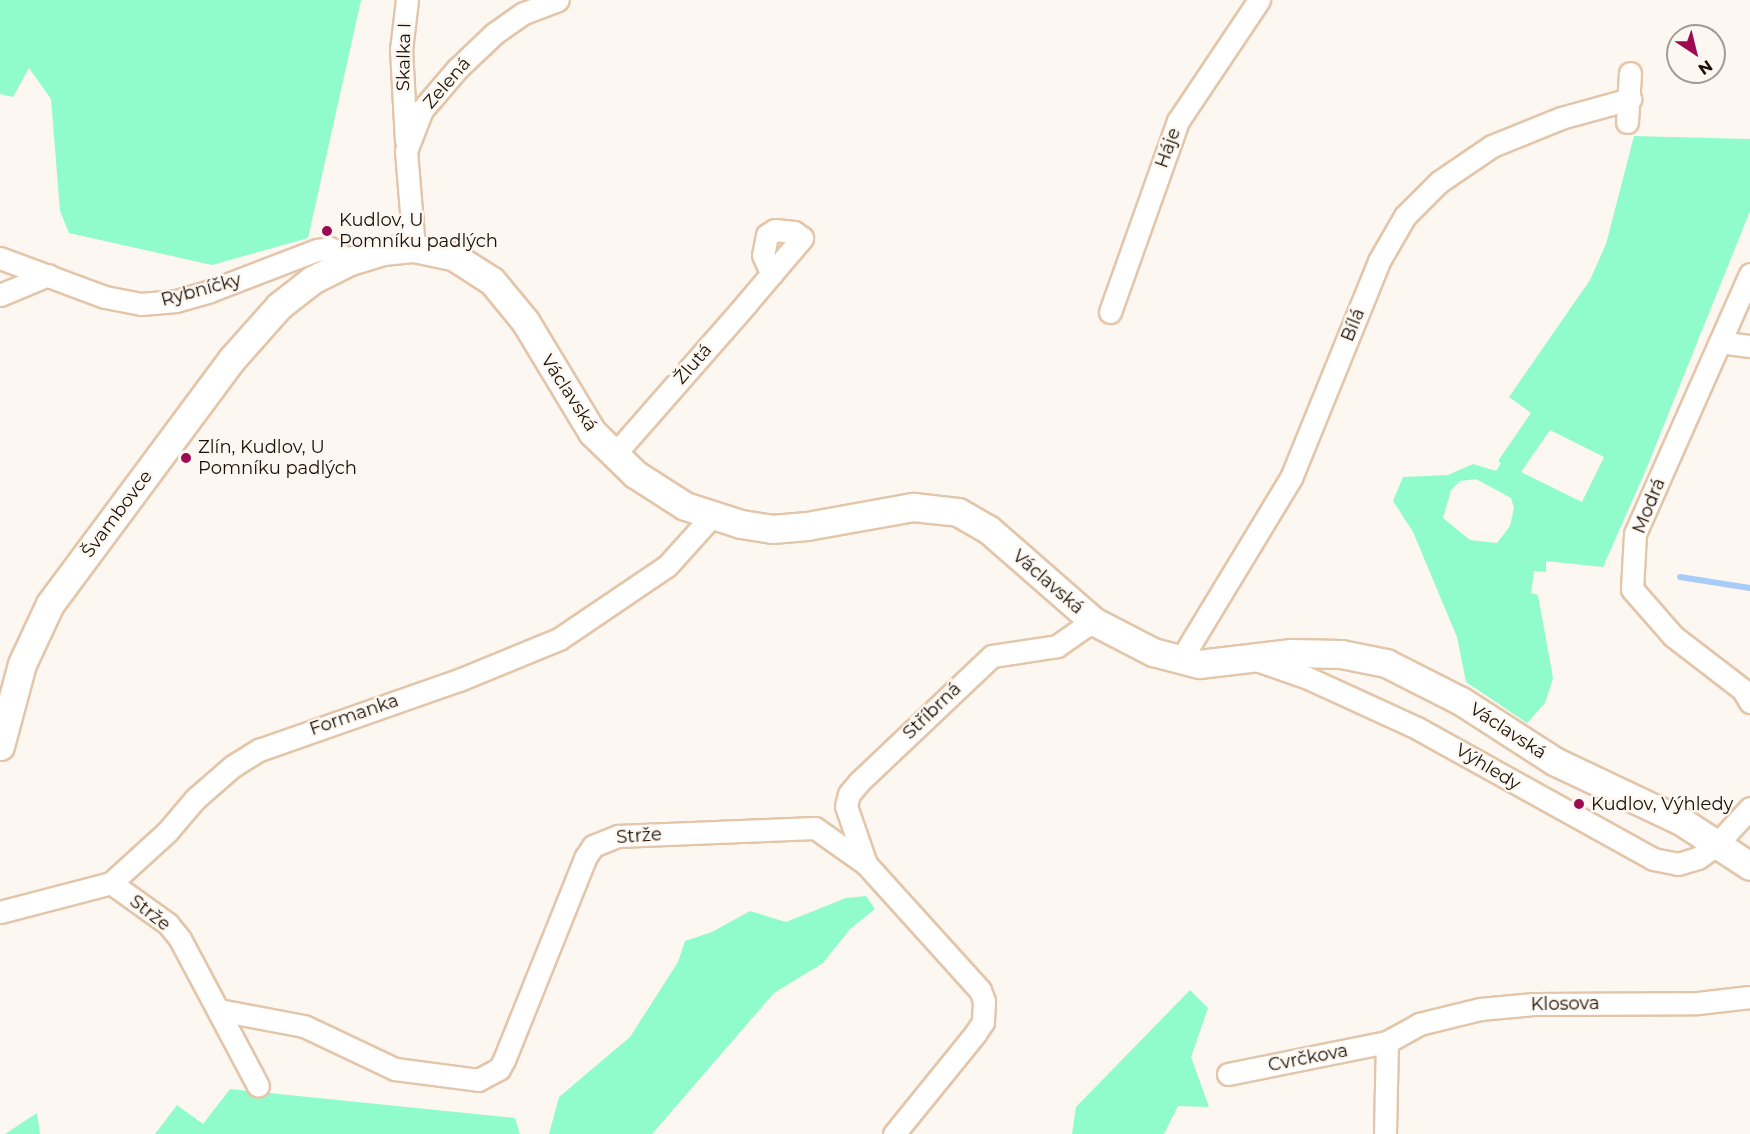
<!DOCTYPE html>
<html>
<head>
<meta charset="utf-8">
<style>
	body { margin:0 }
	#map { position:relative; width:1750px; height:1134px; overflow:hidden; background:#fdf7f1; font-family:Montserrat,sans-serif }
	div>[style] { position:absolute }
	.green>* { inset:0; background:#90fbcb }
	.stream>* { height:6px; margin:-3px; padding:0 3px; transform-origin:3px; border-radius:3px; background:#a7ccf8 }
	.roads { filter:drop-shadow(2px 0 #e3c6aa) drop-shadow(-2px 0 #e3c6aa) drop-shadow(0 2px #e3c6aa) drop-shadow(0 -2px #e3c6aa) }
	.minor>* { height:21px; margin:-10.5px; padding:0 10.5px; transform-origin:10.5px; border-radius:10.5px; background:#fff }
	.tertiary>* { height:27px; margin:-13.5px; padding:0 13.5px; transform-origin:13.5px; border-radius:13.5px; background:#fff }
	.dots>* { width:16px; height:16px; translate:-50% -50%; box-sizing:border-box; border:3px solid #fdf7f1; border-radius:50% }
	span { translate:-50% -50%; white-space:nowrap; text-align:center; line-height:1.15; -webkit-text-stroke:4.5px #fdf7f1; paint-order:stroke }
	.street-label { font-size:18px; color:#1a1006 }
	.poi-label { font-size:18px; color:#1a1006 }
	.left { translate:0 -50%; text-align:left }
	.north { position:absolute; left:1666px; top:24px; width:60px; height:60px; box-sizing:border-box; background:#fdf7f1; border:2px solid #a29b93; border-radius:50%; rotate:145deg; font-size:16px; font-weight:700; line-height:24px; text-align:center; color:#1a1006 }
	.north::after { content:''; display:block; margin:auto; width:21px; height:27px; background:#9e0953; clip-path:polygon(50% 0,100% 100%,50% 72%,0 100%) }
</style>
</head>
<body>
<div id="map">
	<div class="green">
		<i style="clip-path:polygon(0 0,361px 0,308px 238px,212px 265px,69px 233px,60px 211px,51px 99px,29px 68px,13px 97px,0 94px)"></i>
		<i style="clip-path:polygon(evenodd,1634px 136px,1750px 139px,1750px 211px,1645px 472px,1603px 567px,1546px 561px,1546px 572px,1534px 571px,1531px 593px,1538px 595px,1553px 678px,1545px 703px,1527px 723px,1466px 682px,1457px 637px,1413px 532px,1393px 501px,1403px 477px,1448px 475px,1473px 464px,1496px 471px,1501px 463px,1498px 461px,1531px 413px,1509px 397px,1590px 280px,1606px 244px,1634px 136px,1550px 430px,1604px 457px,1582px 502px,1521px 472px,1550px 430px,1634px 136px,1476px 479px,1511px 498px,1514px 508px,1510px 526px,1497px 543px,1470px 540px,1443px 518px,1451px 490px,1460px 481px,1476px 479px)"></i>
		<i style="clip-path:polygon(866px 896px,875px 909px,850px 929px,823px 963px,774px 993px,652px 1134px,549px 1134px,559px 1097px,630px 1037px,678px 962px,685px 941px,712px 932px,750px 911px,786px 922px,846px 898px)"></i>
		<i style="clip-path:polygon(1190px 990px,1208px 1008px,1191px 1057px,1209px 1107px,1178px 1106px,1164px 1134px,1072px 1134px,1076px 1107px)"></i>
		<i style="clip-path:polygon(230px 1089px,515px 1118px,520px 1134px,155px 1134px,177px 1105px,203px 1124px)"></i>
		<i style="clip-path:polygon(37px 1113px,40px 1134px,5px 1134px)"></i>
	</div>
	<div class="stream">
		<i style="left:1680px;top:577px;width:71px;rotate:8.9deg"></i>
	</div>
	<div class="roads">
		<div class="minor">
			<i style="left:1627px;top:122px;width:49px;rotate:-86.5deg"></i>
			<i style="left:406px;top:141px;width:91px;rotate:-93.1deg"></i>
			<i style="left:401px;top:50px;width:50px;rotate:-83.2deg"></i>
			<i style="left:414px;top:248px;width:97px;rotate:-94.7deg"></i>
			<i style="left:406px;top:151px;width:44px;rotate:-68.7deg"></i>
			<i style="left:422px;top:110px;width:54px;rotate:-49.5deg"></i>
			<i style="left:457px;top:69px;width:52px;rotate:-43.5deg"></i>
			<i style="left:495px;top:33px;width:35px;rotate:-35deg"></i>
			<i style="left:524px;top:13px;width:36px;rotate:-21deg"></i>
			<i style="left:0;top:258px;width:112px;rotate:20.4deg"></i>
			<i style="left:105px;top:297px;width:37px;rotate:11deg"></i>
			<i style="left:141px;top:304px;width:35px;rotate:-5deg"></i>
			<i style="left:176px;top:301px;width:35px;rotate:-16deg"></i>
			<i style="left:210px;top:291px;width:115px;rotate:-21deg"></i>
			<i style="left:317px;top:250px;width:13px;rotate:-9deg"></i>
			<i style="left:330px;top:248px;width:24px;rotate:33deg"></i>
			<i style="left:1750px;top:274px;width:284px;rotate:113.9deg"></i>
			<i style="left:1635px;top:534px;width:55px;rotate:93.1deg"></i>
			<i style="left:1632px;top:589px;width:62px;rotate:48.9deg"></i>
			<i style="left:1673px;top:636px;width:88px;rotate:37.6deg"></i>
			<i style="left:1743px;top:690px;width:14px;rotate:60deg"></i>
			<i style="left:0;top:295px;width:52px;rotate:-22.6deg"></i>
			<i style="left:1110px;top:312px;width:203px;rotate:-70.4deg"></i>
			<i style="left:1178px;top:121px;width:146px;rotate:-56.2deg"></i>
			<i style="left:1720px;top:342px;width:30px;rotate:8deg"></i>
			<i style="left:614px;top:455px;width:201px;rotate:-48.8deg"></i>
			<i style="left:746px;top:304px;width:87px;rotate:-49.7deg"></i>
			<i style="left:802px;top:238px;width:10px;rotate:-143deg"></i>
			<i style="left:794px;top:232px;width:19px;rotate:-174deg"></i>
			<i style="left:775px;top:230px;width:9px;rotate:148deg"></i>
			<i style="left:767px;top:235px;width:20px;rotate:101deg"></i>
			<i style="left:763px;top:255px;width:21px;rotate:65deg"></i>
			<i style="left:1254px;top:659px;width:57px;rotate:19.4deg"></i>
			<i style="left:1308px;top:678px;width:120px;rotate:24.6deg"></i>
			<i style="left:1417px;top:728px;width:270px;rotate:29deg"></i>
			<i style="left:1653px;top:859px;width:25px;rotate:11deg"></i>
			<i style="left:1678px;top:864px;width:21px;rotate:-17deg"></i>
			<i style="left:1698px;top:858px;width:24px;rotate:-36deg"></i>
			<i style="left:1717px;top:844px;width:49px;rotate:-47.5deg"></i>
			<i style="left:1180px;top:661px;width:214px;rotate:-58.8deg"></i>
			<i style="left:1291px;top:478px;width:234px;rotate:-67.9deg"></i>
			<i style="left:1379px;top:261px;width:52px;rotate:-60deg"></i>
			<i style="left:1405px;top:216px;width:48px;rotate:-45deg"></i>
			<i style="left:1439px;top:182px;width:64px;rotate:-34.2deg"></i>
			<i style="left:1492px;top:146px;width:74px;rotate:-22.1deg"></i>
			<i style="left:1561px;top:118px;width:72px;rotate:-15.4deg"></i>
			<i style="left:866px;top:864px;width:61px;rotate:-109deg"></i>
			<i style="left:846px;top:806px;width:12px;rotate:-76deg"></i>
			<i style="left:849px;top:794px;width:16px;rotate:-50deg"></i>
			<i style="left:859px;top:782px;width:183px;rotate:-43.5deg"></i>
			<i style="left:992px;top:656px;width:66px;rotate:-8.7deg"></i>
			<i style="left:1057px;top:646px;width:44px;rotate:-34.8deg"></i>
			<i style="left:111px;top:883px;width:70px;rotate:35.7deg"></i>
			<i style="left:168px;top:924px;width:19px;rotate:51deg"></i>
			<i style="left:180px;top:939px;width:166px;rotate:62deg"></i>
			<i style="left:0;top:912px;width:115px;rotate:-14.6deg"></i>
			<i style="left:111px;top:883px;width:76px;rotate:-42.3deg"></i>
			<i style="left:167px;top:832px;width:43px;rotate:-49.7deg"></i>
			<i style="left:195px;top:799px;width:50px;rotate:-41deg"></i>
			<i style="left:233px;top:766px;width:31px;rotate:-32deg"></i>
			<i style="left:259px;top:750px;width:212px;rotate:-19.3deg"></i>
			<i style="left:459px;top:680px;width:108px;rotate:-22.3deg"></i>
			<i style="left:559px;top:639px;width:130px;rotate:-34.1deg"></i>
			<i style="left:667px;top:566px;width:67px;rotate:-48deg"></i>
			<i style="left:219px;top:1010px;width:86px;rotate:10.7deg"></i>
			<i style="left:304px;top:1026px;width:101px;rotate:25.3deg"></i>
			<i style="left:395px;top:1069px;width:84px;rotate:7.5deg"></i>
			<i style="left:478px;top:1080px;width:24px;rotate:-28deg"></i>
			<i style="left:499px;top:1069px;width:10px;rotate:-61deg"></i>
			<i style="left:504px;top:1060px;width:218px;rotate:-68.1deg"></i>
			<i style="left:585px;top:858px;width:14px;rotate:-56deg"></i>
			<i style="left:593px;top:846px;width:27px;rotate:-22deg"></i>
			<i style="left:618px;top:836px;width:197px;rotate:-2.3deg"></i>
			<i style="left:815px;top:828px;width:62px;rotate:35.2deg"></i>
			<i style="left:866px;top:864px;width:170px;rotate:47.9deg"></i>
			<i style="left:980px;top:990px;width:12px;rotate:70deg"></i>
			<i style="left:984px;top:1001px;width:21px;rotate:93deg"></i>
			<i style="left:983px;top:1022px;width:14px;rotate:124deg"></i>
			<i style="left:975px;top:1034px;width:129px;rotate:129deg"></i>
			<i style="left:1228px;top:1074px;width:162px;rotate:-11.4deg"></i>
			<i style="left:1387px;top:1042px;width:37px;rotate:-29deg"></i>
			<i style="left:1419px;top:1024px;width:63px;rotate:-13.8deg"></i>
			<i style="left:1480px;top:1009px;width:54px;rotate:-5.3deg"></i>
			<i style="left:1534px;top:1004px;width:164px;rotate:-0.3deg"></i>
			<i style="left:1698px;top:1003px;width:52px;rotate:-6.6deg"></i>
			<i style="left:1385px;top:1134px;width:92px;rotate:-88.8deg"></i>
		</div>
		<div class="tertiary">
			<i style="left:0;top:746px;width:85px;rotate:-75deg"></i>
			<i style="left:22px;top:664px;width:66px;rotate:-65deg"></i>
			<i style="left:50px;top:604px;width:305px;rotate:-53.4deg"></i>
			<i style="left:232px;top:359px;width:71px;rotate:-48.4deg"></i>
			<i style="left:279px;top:306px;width:42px;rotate:-38.2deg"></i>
			<i style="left:312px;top:280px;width:42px;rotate:-26.6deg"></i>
			<i style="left:350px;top:261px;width:34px;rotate:-17deg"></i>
			<i style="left:383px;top:251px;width:31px;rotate:-6deg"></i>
			<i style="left:414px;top:248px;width:40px;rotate:12deg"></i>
			<i style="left:453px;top:256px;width:46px;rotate:32.7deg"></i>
			<i style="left:492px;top:281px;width:52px;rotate:50.5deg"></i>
			<i style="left:525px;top:321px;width:130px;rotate:58.9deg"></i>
			<i style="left:592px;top:432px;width:60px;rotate:44.3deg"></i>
			<i style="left:635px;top:474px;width:59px;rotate:32.6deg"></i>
			<i style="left:685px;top:506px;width:59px;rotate:17.8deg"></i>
			<i style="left:741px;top:524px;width:31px;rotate:9deg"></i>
			<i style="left:772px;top:529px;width:35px;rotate:-5deg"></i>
			<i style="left:807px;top:526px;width:108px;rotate:-10.2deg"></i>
			<i style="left:913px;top:507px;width:45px;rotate:6.3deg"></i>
			<i style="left:958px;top:512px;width:34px;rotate:30deg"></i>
			<i style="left:988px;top:529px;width:140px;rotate:41.2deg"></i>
			<i style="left:1093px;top:621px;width:68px;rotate:27.3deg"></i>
			<i style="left:1153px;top:652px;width:48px;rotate:14.6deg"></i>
			<i style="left:1199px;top:664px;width:93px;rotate:-6.8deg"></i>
			<i style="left:1291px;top:653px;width:50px;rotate:1.1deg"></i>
			<i style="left:1341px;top:654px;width:46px;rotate:11.3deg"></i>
			<i style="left:1386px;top:663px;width:84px;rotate:26.9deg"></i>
			<i style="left:1461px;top:701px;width:111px;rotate:32.8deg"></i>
			<i style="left:1554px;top:761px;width:140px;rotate:25.3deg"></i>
			<i style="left:1681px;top:821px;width:82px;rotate:33.1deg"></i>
		</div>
	</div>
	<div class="dots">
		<i style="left:327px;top:231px;background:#9e0953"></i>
		<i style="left:186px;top:458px;background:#9e0953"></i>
		<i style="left:1579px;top:804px;background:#9e0953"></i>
	</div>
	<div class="street-label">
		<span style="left:404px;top:57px;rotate:-89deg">Skalka I</span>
		<span style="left:447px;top:83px;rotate:-49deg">Zelená</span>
		<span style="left:1168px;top:148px;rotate:-70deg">Háje</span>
		<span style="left:201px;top:290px;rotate:-15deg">Rybníčky</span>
		<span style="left:1353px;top:325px;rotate:-68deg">Bílá</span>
		<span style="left:693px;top:364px;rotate:-49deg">Žlutá</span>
		<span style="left:569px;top:393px;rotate:57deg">Václavská</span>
		<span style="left:1649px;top:506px;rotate:-68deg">Modrá</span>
		<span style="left:117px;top:514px;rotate:-53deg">Švambovce</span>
		<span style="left:1048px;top:582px;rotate:41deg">Václavská</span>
		<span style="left:932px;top:711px;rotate:-44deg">Stříbrná</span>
		<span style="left:354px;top:715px;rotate:-19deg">Formanka</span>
		<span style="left:1508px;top:731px;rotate:33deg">Václavská</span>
		<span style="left:1488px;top:767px;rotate:31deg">Výhledy</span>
		<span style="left:639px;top:836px;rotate:-4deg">Strže</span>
		<span style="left:150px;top:913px;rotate:38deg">Strže</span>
		<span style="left:1565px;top:1004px;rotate:-1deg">Klosova</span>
		<span style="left:1308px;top:1058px;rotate:-11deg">Cvrčkova</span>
	</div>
	<div class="poi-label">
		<span class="left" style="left:339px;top:231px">Kudlov, U<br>Pomníku padlých</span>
		<span class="left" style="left:198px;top:458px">Zlín, Kudlov, U<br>Pomníku padlých</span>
		<span class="left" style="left:1591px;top:804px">Kudlov, Výhledy</span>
	</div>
	<div class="north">N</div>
</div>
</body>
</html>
